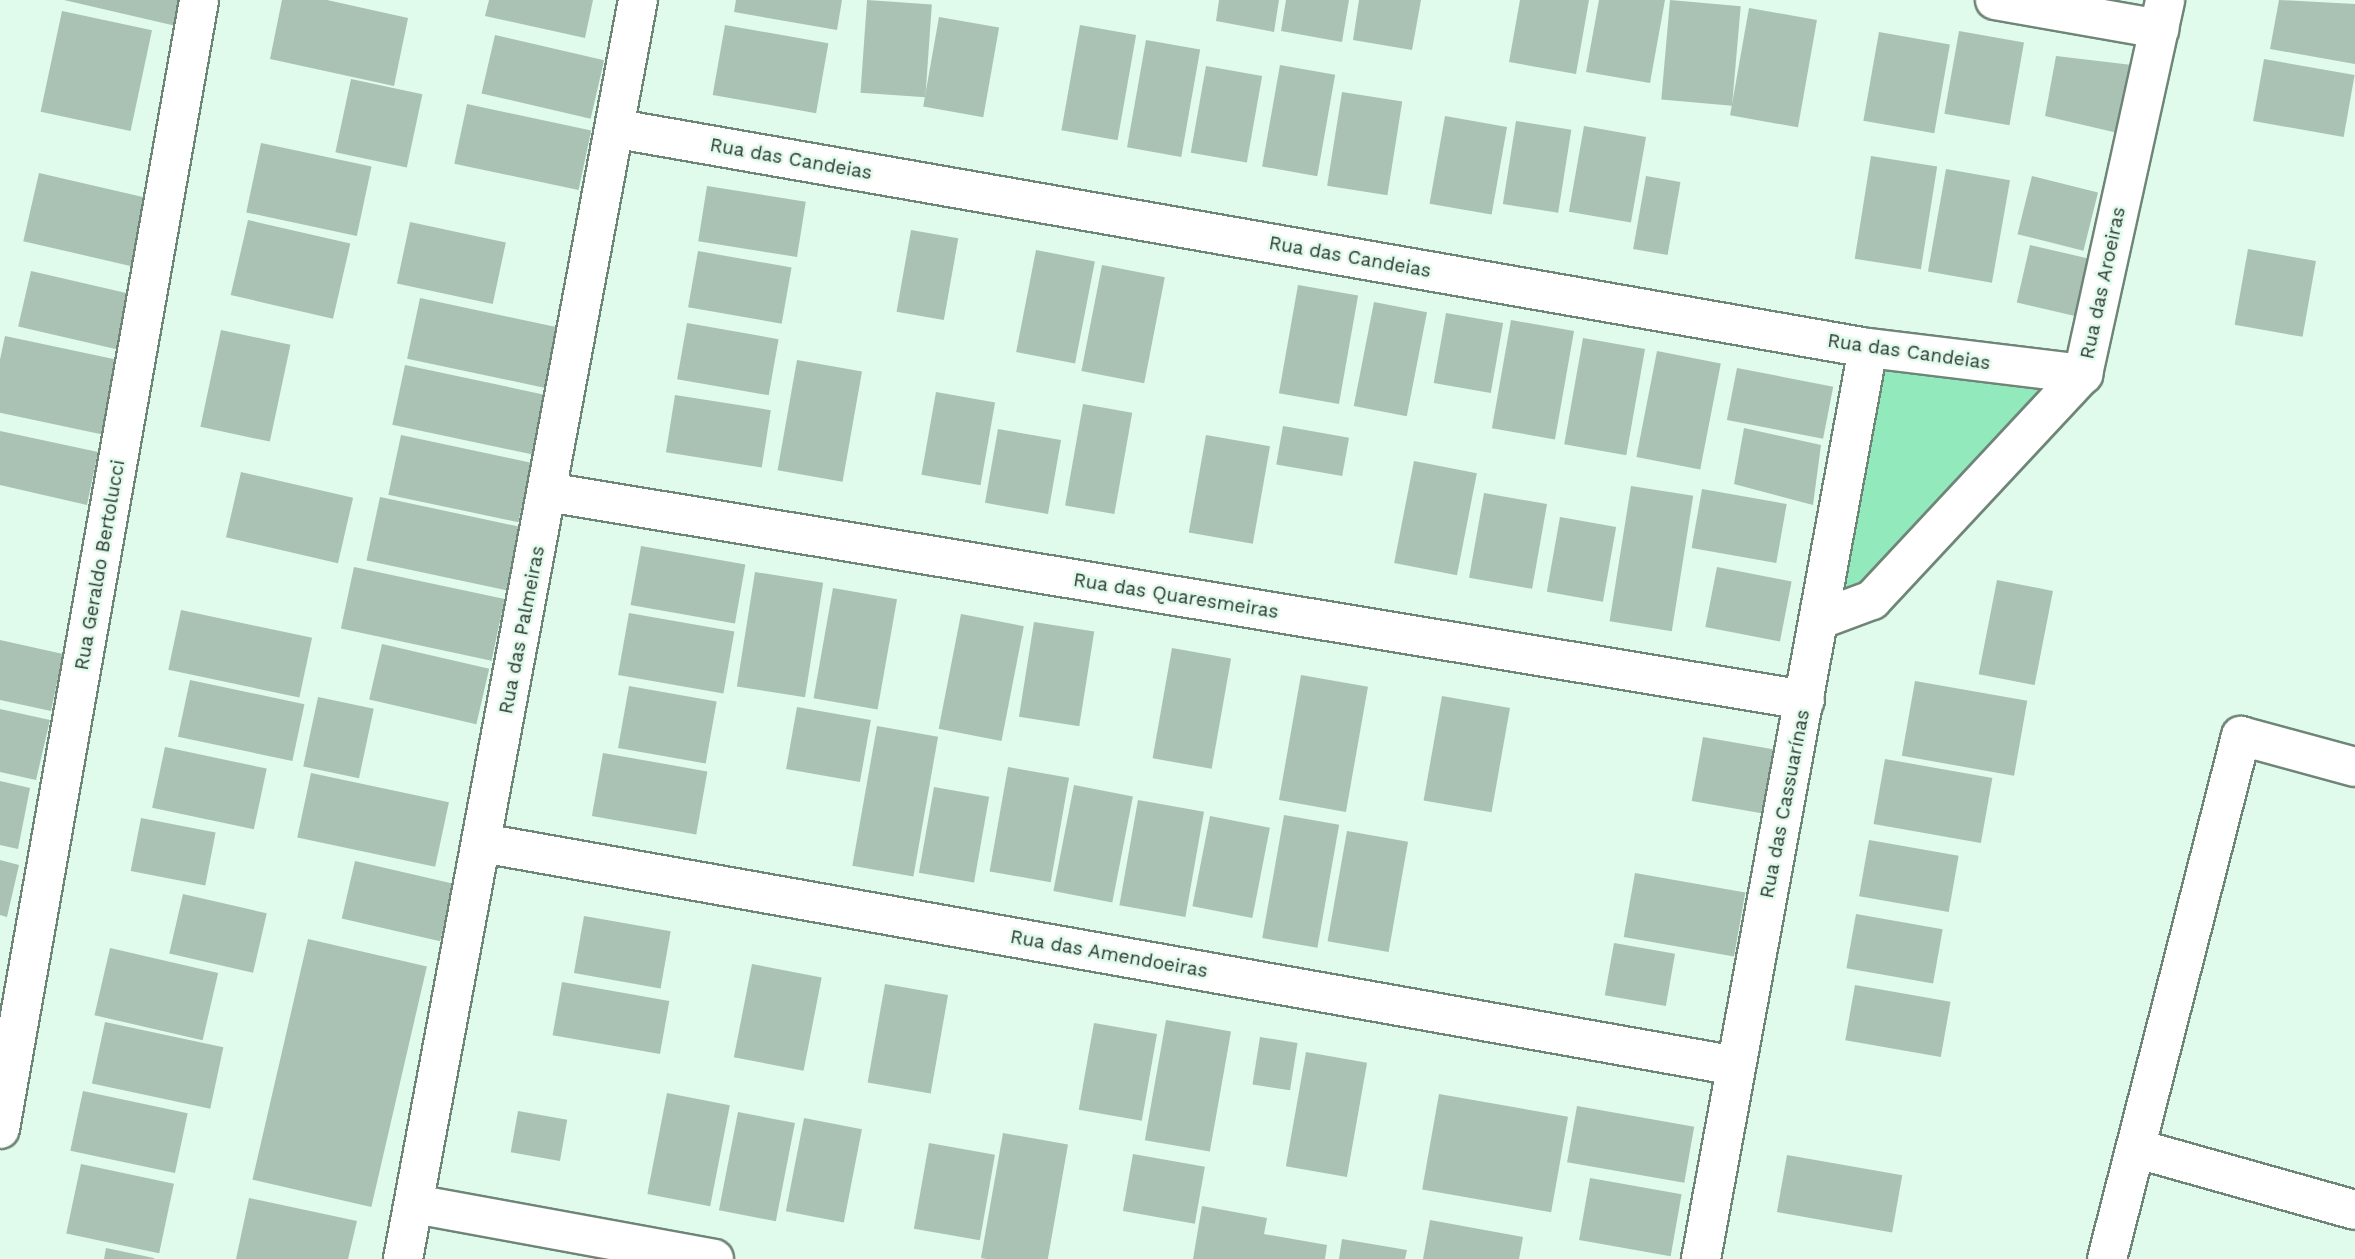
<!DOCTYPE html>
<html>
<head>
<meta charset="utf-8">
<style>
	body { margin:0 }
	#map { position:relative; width:2355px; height:1259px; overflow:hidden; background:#e0faeb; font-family:"Work Sans",sans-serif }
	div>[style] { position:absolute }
	.green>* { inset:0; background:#92eabc }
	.building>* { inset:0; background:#aac2b4; transform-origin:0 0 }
	.roads { filter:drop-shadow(2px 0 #6f8578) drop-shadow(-2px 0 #6f8578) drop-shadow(0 2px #6f8578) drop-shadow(0 -2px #6f8578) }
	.minor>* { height:38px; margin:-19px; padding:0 19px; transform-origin:19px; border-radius:19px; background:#fff }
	span { translate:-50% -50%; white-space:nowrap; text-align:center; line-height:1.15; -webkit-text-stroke:5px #e0faeb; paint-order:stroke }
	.street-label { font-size:19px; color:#303a34 }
</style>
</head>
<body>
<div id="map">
	<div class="green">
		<i style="clip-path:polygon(1883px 367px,2056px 384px,1869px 586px,1839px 599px)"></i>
	</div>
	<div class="building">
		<i style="clip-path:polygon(64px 0,182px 0,176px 26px)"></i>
		<i style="clip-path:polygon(282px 0,327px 0,408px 18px,394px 86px,270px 59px)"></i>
		<i style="clip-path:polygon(489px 0,593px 0,585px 38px,485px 16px)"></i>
		<i style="clip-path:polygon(736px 0,842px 0,837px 30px,734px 12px)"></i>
		<i style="left:867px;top:0;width:65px;height:93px;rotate:4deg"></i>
		<i style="clip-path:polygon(1219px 0,1279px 0,1274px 32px,1216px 21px)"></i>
		<i style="clip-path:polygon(1286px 0,1349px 0,1342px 42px,1281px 31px)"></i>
		<i style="clip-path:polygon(1359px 0,1421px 0,1412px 50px,1353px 40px)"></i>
		<i style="clip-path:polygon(1520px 0,1589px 0,1576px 74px,1509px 62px)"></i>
		<i style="clip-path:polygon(1599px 0,1665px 0,1650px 83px,1586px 72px)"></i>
		<i style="left:1670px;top:0;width:71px;height:100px;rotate:5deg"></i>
		<i style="clip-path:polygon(2279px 0,2355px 4px,2355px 64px,2270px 49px)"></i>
		<i style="left:1749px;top:8px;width:69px;height:109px;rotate:10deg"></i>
		<i style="left:62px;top:11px;width:92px;height:103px;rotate:12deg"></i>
		<i style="left:939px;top:17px;width:61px;height:91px;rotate:10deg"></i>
		<i style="left:725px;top:25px;width:105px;height:71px;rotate:10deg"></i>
		<i style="left:1080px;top:25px;width:57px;height:107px;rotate:10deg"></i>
		<i style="left:1959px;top:31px;width:66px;height:84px;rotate:10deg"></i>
		<i style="left:1879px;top:32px;width:72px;height:90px;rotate:10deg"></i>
		<i style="left:495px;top:35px;width:112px;height:60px;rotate:13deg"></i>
		<i style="left:1146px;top:40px;width:55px;height:109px;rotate:10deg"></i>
		<i style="clip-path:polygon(2056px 56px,2132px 65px,2122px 134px,2045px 116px)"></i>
		<i style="left:2264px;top:59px;width:92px;height:63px;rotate:10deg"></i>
		<i style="left:1280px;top:65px;width:56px;height:103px;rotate:10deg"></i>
		<i style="left:1206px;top:66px;width:57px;height:88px;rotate:10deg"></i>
		<i style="left:351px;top:79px;width:73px;height:75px;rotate:12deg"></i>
		<i style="left:1342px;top:92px;width:61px;height:95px;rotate:9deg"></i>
		<i style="left:467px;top:104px;width:127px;height:61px;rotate:12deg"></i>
		<i style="left:1445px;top:116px;width:63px;height:89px;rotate:10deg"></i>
		<i style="left:1516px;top:121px;width:56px;height:84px;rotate:9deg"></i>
		<i style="left:1584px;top:126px;width:63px;height:87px;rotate:10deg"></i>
		<i style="left:261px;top:143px;width:113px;height:71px;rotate:12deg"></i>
		<i style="left:1871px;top:156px;width:67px;height:104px;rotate:9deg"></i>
		<i style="left:1946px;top:169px;width:65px;height:104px;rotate:10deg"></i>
		<i style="left:39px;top:173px;width:111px;height:70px;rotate:13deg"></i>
		<i style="left:1646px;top:176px;width:35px;height:74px;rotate:10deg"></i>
		<i style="left:2032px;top:176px;width:68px;height:60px;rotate:14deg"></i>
		<i style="left:707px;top:186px;width:100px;height:56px;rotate:9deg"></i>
		<i style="left:248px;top:220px;width:105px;height:77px;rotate:13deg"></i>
		<i style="left:410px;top:222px;width:98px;height:63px;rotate:12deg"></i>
		<i style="left:911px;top:230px;width:48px;height:83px;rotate:10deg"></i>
		<i style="left:2030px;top:245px;width:64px;height:59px;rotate:13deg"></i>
		<i style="left:2248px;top:249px;width:69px;height:77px;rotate:10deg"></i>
		<i style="left:1036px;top:250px;width:60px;height:104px;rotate:11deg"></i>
		<i style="left:698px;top:251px;width:95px;height:57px;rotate:10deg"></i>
		<i style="left:1102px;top:265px;width:64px;height:108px;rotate:11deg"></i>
		<i style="left:31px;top:271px;width:101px;height:57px;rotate:13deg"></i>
		<i style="left:1298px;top:285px;width:61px;height:110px;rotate:10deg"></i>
		<i style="left:420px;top:298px;width:145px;height:62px;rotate:12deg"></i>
		<i style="left:1374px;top:302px;width:54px;height:106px;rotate:11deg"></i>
		<i style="left:1446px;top:313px;width:58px;height:71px;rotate:10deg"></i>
		<i style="left:1511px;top:320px;width:64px;height:110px;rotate:10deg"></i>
		<i style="left:687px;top:323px;width:93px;height:57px;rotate:10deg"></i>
		<i style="left:221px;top:330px;width:71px;height:99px;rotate:12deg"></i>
		<i style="left:5px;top:336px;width:117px;height:76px;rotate:12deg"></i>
		<i style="left:1583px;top:338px;width:63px;height:108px;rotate:10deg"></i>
		<i style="left:1657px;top:351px;width:65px;height:108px;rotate:11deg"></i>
		<i style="left:797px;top:360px;width:66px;height:112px;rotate:10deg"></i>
		<i style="left:405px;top:365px;width:151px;height:61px;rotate:12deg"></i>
		<i style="left:1737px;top:368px;width:98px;height:53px;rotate:11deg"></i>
		<i style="left:936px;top:392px;width:60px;height:84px;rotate:10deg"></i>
		<i style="left:675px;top:395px;width:97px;height:58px;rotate:9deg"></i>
		<i style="left:1083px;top:404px;width:50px;height:103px;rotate:10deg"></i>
		<i style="left:1283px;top:426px;width:67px;height:39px;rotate:10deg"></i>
		<i style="clip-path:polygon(1744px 428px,1821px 445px,1813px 505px,1734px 484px)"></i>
		<i style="left:998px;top:429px;width:64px;height:75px;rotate:10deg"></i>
		<i style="clip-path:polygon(0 431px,98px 452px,87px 505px,0 485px)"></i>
		<i style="left:401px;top:435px;width:133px;height:61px;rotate:12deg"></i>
		<i style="left:1206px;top:435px;width:65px;height:99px;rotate:10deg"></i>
		<i style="left:1414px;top:461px;width:64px;height:104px;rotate:11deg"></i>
		<i style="left:241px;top:472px;width:115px;height:67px;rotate:13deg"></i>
		<i style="left:1631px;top:486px;width:63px;height:137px;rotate:9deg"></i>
		<i style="left:1702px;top:489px;width:86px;height:60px;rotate:10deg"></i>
		<i style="left:1484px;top:493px;width:64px;height:86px;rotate:10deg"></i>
		<i style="left:380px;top:497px;width:143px;height:65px;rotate:12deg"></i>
		<i style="left:1560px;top:517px;width:57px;height:76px;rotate:10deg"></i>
		<i style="left:641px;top:546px;width:106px;height:60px;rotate:10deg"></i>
		<i style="left:354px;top:567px;width:154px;height:63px;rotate:12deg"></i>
		<i style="left:1717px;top:567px;width:76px;height:61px;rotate:11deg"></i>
		<i style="left:755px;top:572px;width:69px;height:116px;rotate:9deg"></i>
		<i style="left:1997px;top:580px;width:57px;height:96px;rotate:11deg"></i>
		<i style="left:833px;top:588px;width:65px;height:112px;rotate:10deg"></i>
		<i style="left:181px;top:610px;width:134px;height:61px;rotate:12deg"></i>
		<i style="left:629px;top:613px;width:107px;height:63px;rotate:10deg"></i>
		<i style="left:961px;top:614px;width:64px;height:117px;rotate:11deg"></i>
		<i style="left:1034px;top:622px;width:61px;height:96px;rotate:9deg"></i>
		<i style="clip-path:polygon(0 640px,63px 654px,51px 711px,0 700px)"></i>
		<i style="left:382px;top:644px;width:110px;height:57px;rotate:13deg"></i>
		<i style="left:1172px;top:648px;width:60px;height:112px;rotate:10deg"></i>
		<i style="left:1301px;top:675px;width:68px;height:127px;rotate:10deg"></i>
		<i style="left:190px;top:680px;width:117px;height:58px;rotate:12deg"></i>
		<i style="left:1915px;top:681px;width:114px;height:76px;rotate:10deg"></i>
		<i style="left:629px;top:686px;width:89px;height:63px;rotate:10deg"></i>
		<i style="left:1442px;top:696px;width:69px;height:106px;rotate:10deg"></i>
		<i style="left:318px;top:697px;width:57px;height:71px;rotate:12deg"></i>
		<i style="left:797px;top:707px;width:75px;height:63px;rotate:10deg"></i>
		<i style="clip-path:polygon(0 709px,50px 720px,36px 780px,0 772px)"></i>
		<i style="left:877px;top:726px;width:62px;height:142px;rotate:10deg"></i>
		<i style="left:1703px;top:737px;width:90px;height:65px;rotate:10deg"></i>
		<i style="left:165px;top:747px;width:104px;height:62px;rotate:12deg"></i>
		<i style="left:603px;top:753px;width:106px;height:64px;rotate:10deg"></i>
		<i style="left:1885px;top:759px;width:109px;height:66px;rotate:10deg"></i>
		<i style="left:1008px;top:767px;width:62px;height:106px;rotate:10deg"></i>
		<i style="left:311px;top:773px;width:141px;height:66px;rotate:12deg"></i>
		<i style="clip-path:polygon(0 781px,30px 788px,18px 849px,0 845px)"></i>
		<i style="left:1074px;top:785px;width:60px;height:108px;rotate:11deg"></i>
		<i style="left:934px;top:787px;width:56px;height:87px;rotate:10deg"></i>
		<i style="left:1138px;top:800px;width:67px;height:107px;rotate:10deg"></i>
		<i style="left:1284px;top:815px;width:56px;height:125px;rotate:10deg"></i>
		<i style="left:1210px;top:816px;width:61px;height:92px;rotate:11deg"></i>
		<i style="left:141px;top:818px;width:76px;height:54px;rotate:11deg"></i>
		<i style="left:1347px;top:831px;width:62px;height:112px;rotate:10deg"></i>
		<i style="left:1869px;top:840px;width:91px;height:57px;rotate:10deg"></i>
		<i style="clip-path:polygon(0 860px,19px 865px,7px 917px,0 915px)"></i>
		<i style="left:355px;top:861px;width:101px;height:59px;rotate:13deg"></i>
		<i style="left:1635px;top:873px;width:112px;height:65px;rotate:10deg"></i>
		<i style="left:183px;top:894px;width:86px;height:61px;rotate:13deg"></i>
		<i style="left:1856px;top:914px;width:88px;height:55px;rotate:10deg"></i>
		<i style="left:584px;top:916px;width:88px;height:58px;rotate:10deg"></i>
		<i style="left:308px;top:939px;width:122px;height:247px;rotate:13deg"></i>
		<i style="left:1614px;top:943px;width:62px;height:53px;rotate:10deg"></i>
		<i style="left:110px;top:948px;width:111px;height:69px;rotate:13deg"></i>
		<i style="left:752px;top:964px;width:71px;height:95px;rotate:11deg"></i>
		<i style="left:562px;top:982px;width:109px;height:54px;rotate:10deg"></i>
		<i style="left:885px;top:984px;width:64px;height:100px;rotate:10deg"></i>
		<i style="left:1855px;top:985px;width:97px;height:56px;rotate:10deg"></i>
		<i style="left:1166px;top:1020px;width:66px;height:122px;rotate:10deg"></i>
		<i style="left:105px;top:1022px;width:121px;height:63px;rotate:12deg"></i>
		<i style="left:1094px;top:1023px;width:64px;height:88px;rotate:10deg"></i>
		<i style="left:1260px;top:1037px;width:38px;height:48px;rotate:9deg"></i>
		<i style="left:1306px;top:1052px;width:62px;height:116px;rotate:10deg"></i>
		<i style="left:83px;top:1091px;width:107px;height:61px;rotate:12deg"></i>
		<i style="left:667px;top:1093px;width:64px;height:103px;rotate:11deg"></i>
		<i style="left:1439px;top:1094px;width:131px;height:97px;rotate:10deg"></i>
		<i style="left:1577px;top:1106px;width:119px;height:57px;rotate:10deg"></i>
		<i style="left:518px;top:1111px;width:50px;height:42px;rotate:10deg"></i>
		<i style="left:738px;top:1112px;width:58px;height:100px;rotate:11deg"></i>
		<i style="left:804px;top:1118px;width:59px;height:95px;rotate:11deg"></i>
		<i style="left:1003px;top:1133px;width:66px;height:127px;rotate:10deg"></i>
		<i style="left:929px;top:1143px;width:67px;height:87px;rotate:10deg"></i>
		<i style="left:1133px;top:1154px;width:73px;height:58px;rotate:10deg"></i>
		<i style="left:1787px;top:1155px;width:117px;height:58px;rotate:10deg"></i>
		<i style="left:81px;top:1164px;width:95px;height:71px;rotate:12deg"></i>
		<i style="left:1590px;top:1178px;width:93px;height:63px;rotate:10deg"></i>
		<i style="clip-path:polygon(249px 1198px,357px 1221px,348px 1259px,236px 1259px)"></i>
		<i style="clip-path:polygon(1202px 1206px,1267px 1218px,1264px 1234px,1327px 1245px,1325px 1259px,1193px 1259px)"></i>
		<i style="clip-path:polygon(1430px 1220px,1523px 1237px,1519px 1259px,1423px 1259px)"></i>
		<i style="clip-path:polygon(1342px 1239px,1407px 1250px,1405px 1259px,1339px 1259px)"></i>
		<i style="clip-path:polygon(106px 1248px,154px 1258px,154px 1259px,104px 1259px)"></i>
	</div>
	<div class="roads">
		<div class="minor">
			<i style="left:1995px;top:0;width:167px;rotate:10deg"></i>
			<i style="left:618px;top:129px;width:1269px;rotate:9.94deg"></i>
			<i style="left:1868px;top:348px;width:217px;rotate:6.9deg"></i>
			<i style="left:547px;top:492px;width:1275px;rotate:9.39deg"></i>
			<i style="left:1821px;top:619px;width:54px;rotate:-20.4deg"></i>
			<i style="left:1872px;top:600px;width:309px;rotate:-47deg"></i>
			<i style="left:2083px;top:374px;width:383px;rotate:-77.6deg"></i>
			<i style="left:482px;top:843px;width:1274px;rotate:10.08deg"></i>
			<i style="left:0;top:1129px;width:1146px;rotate:-80deg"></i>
			<i style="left:2138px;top:1149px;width:225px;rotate:15.7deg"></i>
			<i style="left:415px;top:1204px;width:304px;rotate:10.4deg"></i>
			<i style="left:403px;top:1259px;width:1281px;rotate:-79.43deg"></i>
			<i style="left:1701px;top:1259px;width:926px;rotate:-79.61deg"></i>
			<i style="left:2107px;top:1259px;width:540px;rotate:-75.63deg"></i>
			<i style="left:2241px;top:736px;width:118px;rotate:15.2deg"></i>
		</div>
	</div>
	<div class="street-label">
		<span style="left:791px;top:159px;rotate:10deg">Rua das Candeias</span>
		<span style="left:1350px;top:257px;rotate:10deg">Rua das Candeias</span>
		<span style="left:2103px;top:283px;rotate:-78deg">Rua das Aroeiras</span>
		<span style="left:1909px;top:352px;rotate:8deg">Rua das Candeias</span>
		<span style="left:100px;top:565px;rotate:-80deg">Rua Geraldo Bertolucci</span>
		<span style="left:1176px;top:596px;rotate:9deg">Rua das Quaresmeiras</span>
		<span style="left:522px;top:630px;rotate:-79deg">Rua das Palmeiras</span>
		<span style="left:1785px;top:804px;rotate:-79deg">Rua das Cassuarínas</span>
		<span style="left:1109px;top:954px;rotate:10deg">Rua das Amendoeiras</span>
	</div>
</div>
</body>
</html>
